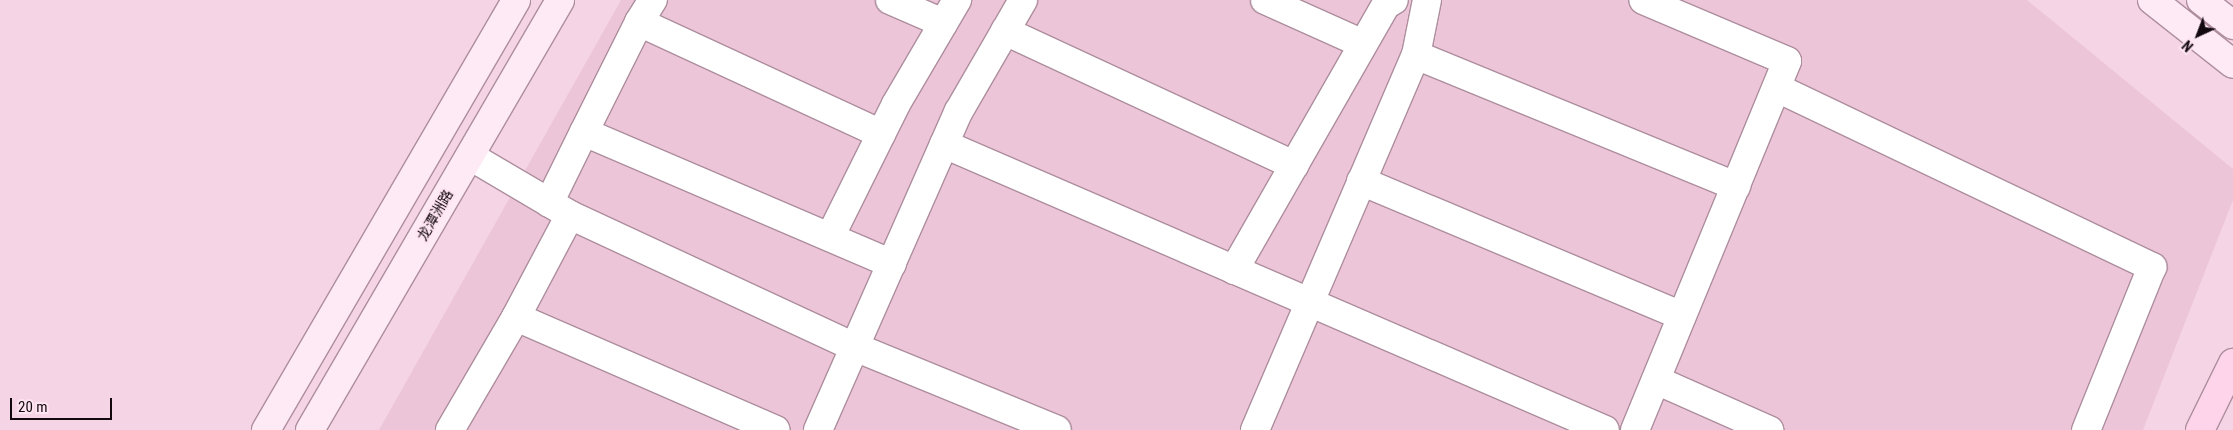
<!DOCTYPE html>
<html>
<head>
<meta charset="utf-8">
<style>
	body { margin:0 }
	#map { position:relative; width:2233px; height:430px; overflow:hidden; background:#f5d4e5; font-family:"Roboto Condensed","Noto Sans SC",sans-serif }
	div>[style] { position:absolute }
	.built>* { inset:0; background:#edc5d9 }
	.roads { filter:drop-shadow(1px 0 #ad8e9d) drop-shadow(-1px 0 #ad8e9d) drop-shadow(0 1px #ad8e9d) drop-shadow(0 -1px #ad8e9d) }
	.minor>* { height:28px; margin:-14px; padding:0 14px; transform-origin:14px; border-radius:14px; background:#fff }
	.secondary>* { height:28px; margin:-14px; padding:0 14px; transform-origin:14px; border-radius:14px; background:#feeaf4 }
	.primary>* { height:28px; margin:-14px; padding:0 14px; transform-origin:14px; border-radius:14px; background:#fdd4e9 }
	span { translate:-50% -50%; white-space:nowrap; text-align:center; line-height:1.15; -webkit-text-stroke:4px #fee4f1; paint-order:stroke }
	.street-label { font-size:14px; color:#12080e }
	.north { position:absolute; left:2173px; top:10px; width:50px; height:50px; -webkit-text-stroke:4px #fee4f1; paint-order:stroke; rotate:223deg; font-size:14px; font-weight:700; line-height:20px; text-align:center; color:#12080e }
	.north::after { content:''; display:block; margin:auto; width:18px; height:22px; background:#12080e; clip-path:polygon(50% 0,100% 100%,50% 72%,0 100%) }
	.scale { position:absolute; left:10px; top:398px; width:102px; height:22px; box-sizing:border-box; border:2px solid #12080e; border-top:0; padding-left:6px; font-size:15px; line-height:18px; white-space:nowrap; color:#12080e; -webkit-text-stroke:4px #fee4f1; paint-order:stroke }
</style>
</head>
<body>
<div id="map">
	<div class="built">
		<i style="clip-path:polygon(621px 0,2027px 0,2233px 169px,2233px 200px,2143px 430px,379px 430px)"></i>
	</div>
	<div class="roads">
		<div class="minor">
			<i style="left:890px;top:0;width:58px;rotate:23.5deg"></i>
			<i style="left:1265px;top:0;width:107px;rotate:24.2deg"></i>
			<i style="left:639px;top:22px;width:26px;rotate:-58deg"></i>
			<i style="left:1005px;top:31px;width:319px;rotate:24.9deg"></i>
			<i style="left:1416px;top:55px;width:346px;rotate:22.3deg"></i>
			<i style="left:1777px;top:88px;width:416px;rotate:25.5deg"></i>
			<i style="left:2152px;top:267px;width:176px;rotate:112deg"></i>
			<i style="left:584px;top:132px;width:123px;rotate:-63.4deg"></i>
			<i style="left:639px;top:22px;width:267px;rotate:24.8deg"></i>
			<i style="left:944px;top:144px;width:720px;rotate:23.4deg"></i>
			<i style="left:470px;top:156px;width:116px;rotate:30.5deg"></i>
			<i style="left:570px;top:215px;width:115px;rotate:117.9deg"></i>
			<i style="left:1361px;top:181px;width:348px;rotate:22.8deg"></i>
			<i style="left:549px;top:203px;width:79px;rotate:-63.8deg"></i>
			<i style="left:584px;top:132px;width:335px;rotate:23.2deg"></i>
			<i style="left:570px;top:215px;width:314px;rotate:24.9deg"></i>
			<i style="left:855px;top:347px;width:218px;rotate:22.3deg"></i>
			<i style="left:830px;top:237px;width:148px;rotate:-63.6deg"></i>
			<i style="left:896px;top:104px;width:121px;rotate:-59.6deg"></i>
			<i style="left:1234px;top:270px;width:305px;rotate:-60.2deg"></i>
			<i style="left:1386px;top:5px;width:9px;rotate:-32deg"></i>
			<i style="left:1656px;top:380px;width:124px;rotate:23.9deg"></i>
			<i style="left:450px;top:430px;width:131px;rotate:-59.7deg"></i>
			<i style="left:516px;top:317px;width:283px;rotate:23.5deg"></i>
			<i style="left:818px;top:430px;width:349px;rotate:-66.2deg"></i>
			<i style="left:959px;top:111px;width:128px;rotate:-60deg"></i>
			<i style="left:1255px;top:430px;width:408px;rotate:-66.8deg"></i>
			<i style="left:1416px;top:55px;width:56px;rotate:-78.7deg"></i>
			<i style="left:1635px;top:430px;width:399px;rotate:-67.6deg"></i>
			<i style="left:1787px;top:61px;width:156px;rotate:-157deg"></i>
		</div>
		<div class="secondary">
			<i style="left:2152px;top:0;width:103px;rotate:38.3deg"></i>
			<i style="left:2201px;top:0;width:41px;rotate:38deg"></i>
			<i style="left:266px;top:430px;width:497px;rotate:-59.8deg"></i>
			<i style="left:310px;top:430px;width:497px;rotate:-59.8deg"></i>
		</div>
		<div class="primary">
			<i style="left:2200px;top:430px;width:75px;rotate:-63.8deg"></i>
		</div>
	</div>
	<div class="street-label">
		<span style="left:435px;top:215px;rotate:-60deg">龙潭洲路</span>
	</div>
	<div class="north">N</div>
	<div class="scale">20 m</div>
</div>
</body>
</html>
